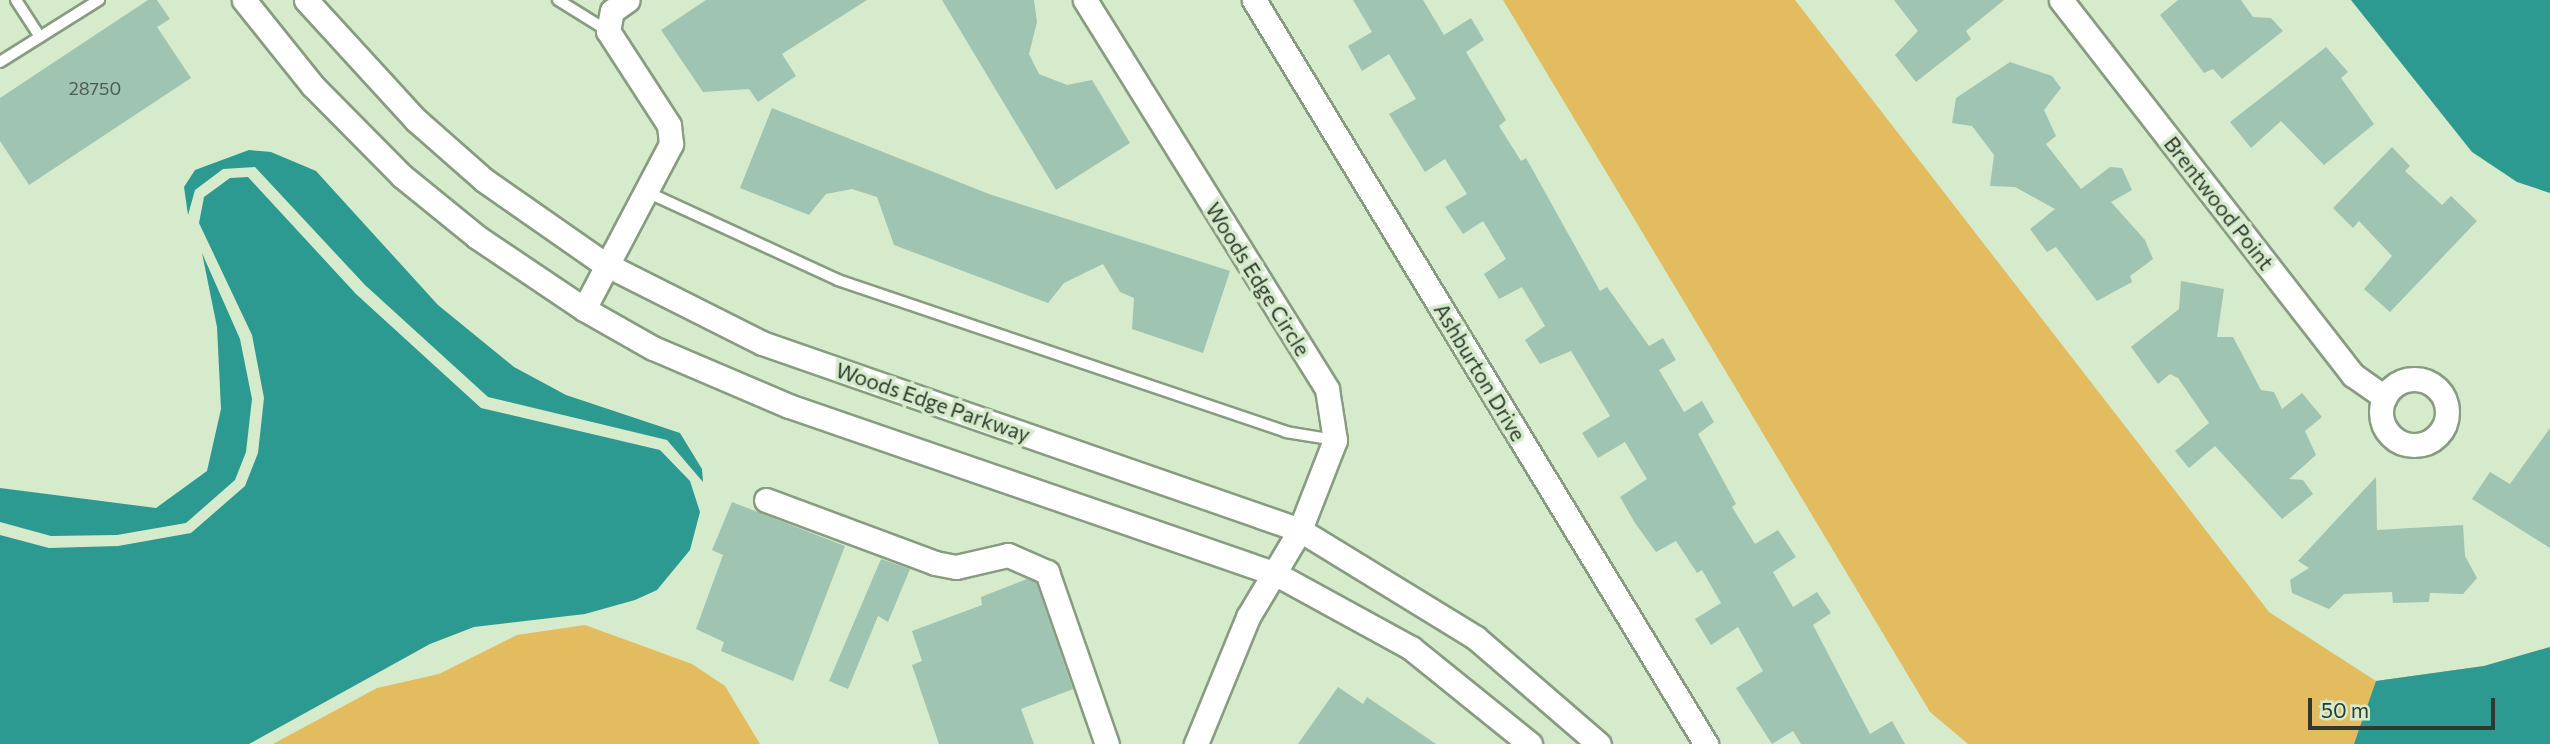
<!DOCTYPE html>
<html>
<head>
<meta charset="utf-8">
<style>
	body { margin:0 }
	#map { position:relative; width:2550px; height:744px; overflow:hidden; background:#d5ebcc; font-family:Commissioner,sans-serif }
	div>[style] { position:absolute }
	.green>* { inset:0; background:#e3bc5f }
	.water>* { inset:0; background:#2c9a91 }
	.building>* { inset:0; background:#9fc4b1 }
	.roads { filter:drop-shadow(2px 0 #879c80) drop-shadow(-2px 0 #879c80) drop-shadow(0 2px #879c80) drop-shadow(0 -2px #879c80) }
	.service>* { height:10px; margin:-5px; padding:0 5px; transform-origin:5px; border-radius:5px; background:#fff }
	.minor>* { height:23px; margin:-11.5px; padding:0 11.5px; transform-origin:11.5px; border-radius:11.5px; background:#fff }
	.minor>.ring { margin:-11.5px; padding:0; box-sizing:content-box; background:none; border:23px solid #fff; border-radius:50% }
	span { translate:-50% -50%; white-space:nowrap; text-align:center; line-height:1.15; -webkit-text-stroke:7px #d5ebcc; paint-order:stroke }
	.number-label { font-size:18px; color:#4c5c4e }
	.number-label span { -webkit-text-stroke-width:0 }
	.street-label { font-size:21px; color:#30392d }
	.scale { position:absolute; left:2308px; top:698px; width:187px; height:32px; box-sizing:border-box; border:4px solid #30392d; border-top:0; padding-left:9px; font-size:21px; line-height:24px; white-space:nowrap; color:#30392d; -webkit-text-stroke:5px #d5ebcc; paint-order:stroke }
</style>
</head>
<body>
<div id="map">
	<div class="green">
		<i style="clip-path:polygon(1503px 0,1795px 0,2269px 612px,2376px 681px,2484px 666px,2550px 647px,2550px 744px,1968px 744px,1930px 712px)"></i>
		<i style="clip-path:polygon(585px 625px,692px 664px,725px 686px,760px 744px,273px 744px,377px 688px,439px 674px,517px 635px)"></i>
	</div>
	<div class="water">
		<i style="clip-path:polygon(2351px 0,2550px 0,2550px 193px,2517px 182px,2472px 152px)"></i>
		<i style="clip-path:polygon(249px 150px,271px 152px,316px 171px,438px 305px,514px 367px,566px 395px,680px 433px,702px 469px,703px 482px,667px 440px,488px 397px,365px 285px,255px 167px,223px 169px,195px 190px,188px 215px,184px 187px,195px 170px)"></i>
		<i style="clip-path:polygon(248px 177px,356px 294px,481px 408px,660px 450px,690px 481px,700px 512px,690px 550px,657px 590px,635px 600px,585px 614px,474px 627px,430px 644px,249px 744px,0 744px,0 535px,49px 548px,118px 546px,191px 533px,245px 486px,258px 453px,264px 398px,252px 335px,199px 223px,204px 197px,230px 178px)"></i>
		<i style="clip-path:polygon(202px 253px,240px 339px,252px 399px,246px 452px,235px 480px,186px 523px,117px 535px,51px 536px,0 522px,0 488px,156px 508px,207px 471px,221px 409px,217px 327px)"></i>
		<i style="clip-path:polygon(2550px 647px,2550px 744px,2354px 744px,2376px 681px,2484px 666px)"></i>
	</div>
	<div class="building">
		<i style="clip-path:polygon(148px 0,157px 0,170px 19px,157px 27px,191px 78px,29px 185px,0 141px,0 98px)"></i>
		<i style="clip-path:polygon(706px 0,867px 0,782px 54px,796px 76px,758px 102px,749px 89px,703px 92px,661px 30px)"></i>
		<i style="clip-path:polygon(942px 0,1034px 0,1037px 22px,1029px 54px,1039px 74px,1067px 85px,1092px 80px,1130px 143px,1056px 190px)"></i>
		<i style="clip-path:polygon(1353px 0,1423px 0,1444px 35px,1471px 18px,1484px 40px,1466px 52px,1506px 120px,1499px 126px,1521px 161px,1526px 158px,1600px 291px,1607px 287px,1649px 346px,1663px 338px,1676px 360px,1659px 370px,1684px 412px,1702px 401px,1714px 422px,1698px 434px,1736px 504px,1732px 507px,1755px 544px,1778px 530px,1796px 557px,1773px 572px,1793px 607px,1817px 592px,1831px 613px,1813px 625px,1870px 734px,1892px 721px,1905px 744px,1801px 744px,1793px 731px,1772px 744px,1736px 688px,1763px 671px,1738px 627px,1711px 645px,1695px 619px,1721px 603px,1702px 570px,1697px 573px,1676px 541px,1656px 552px,1635px 523px,1620px 497px,1647px 479px,1625px 442px,1598px 458px,1582px 433px,1610px 416px,1571px 351px,1540px 364px,1525px 340px,1545px 326px,1522px 287px,1499px 299px,1484px 274px,1506px 259px,1483px 221px,1463px 234px,1445px 207px,1467px 194px,1445px 159px,1425px 172px,1389px 114px,1416px 99px,1389px 54px,1362px 71px,1348px 46px,1372px 32px)"></i>
		<i style="clip-path:polygon(1894px 0,2004px 0,1966px 31px,1971px 39px,1916px 82px,1895px 55px,1918px 31px)"></i>
		<i style="clip-path:polygon(2178px 0,2241px 0,2253px 17px,2271px 18px,2283px 31px,2222px 79px,2213px 69px,2204px 73px,2160px 15px)"></i>
		<i style="clip-path:polygon(2326px 47px,2348px 72px,2341px 78px,2374px 124px,2324px 165px,2281px 121px,2251px 148px,2230px 122px)"></i>
		<i style="clip-path:polygon(2010px 62px,2052px 76px,2061px 88px,2044px 110px,2056px 136px,2046px 144px,2081px 189px,2110px 167px,2122px 168px,2132px 190px,2111px 202px,2145px 240px,2153px 259px,2130px 276px,2132px 282px,2097px 301px,2056px 247px,2047px 252px,2030px 229px,2055px 209px,2015px 187px,1990px 186px,1994px 155px,1972px 126px,1952px 123px,1956px 98px)"></i>
		<i style="clip-path:polygon(772px 108px,989px 194px,1230px 271px,1203px 353px,1132px 329px,1134px 298px,1120px 292px,1103px 264px,1064px 283px,1048px 303px,894px 245px,877px 197px,852px 189px,826px 194px,809px 215px,740px 188px)"></i>
		<i style="clip-path:polygon(2392px 147px,2410px 166px,2405px 171px,2442px 205px,2451px 196px,2477px 221px,2390px 312px,2364px 289px,2392px 256px,2359px 221px,2353px 228px,2333px 208px)"></i>
		<i style="clip-path:polygon(2181px 281px,2224px 289px,2217px 337px,2233px 337px,2261px 390px,2274px 392px,2282px 409px,2302px 393px,2322px 417px,2305px 431px,2316px 455px,2289px 479px,2303px 480px,2313px 494px,2282px 519px,2215px 446px,2189px 468px,2175px 451px,2209px 423px,2178px 378px,2170px 374px,2158px 384px,2131px 347px,2179px 309px)"></i>
		<i style="clip-path:polygon(2550px 428px,2550px 548px,2472px 499px,2490px 472px,2510px 484px)"></i>
		<i style="clip-path:polygon(2376px 477px,2377px 530px,2463px 525px,2465px 556px,2477px 578px,2463px 594px,2430px 593px,2429px 602px,2393px 603px,2392px 592px,2344px 594px,2329px 609px,2292px 593px,2290px 580px,2309px 568px,2298px 561px)"></i>
		<i style="clip-path:polygon(732px 502px,845px 546px,793px 681px,721px 651px,724px 642px,696px 629px,723px 555px,712px 550px)"></i>
		<i style="clip-path:polygon(881px 559px,910px 569px,888px 622px,878px 616px,848px 689px,829px 681px)"></i>
		<i style="clip-path:polygon(1027px 579px,1036px 582px,1073px 689px,1021px 709px,1034px 744px,939px 744px,912px 665px,922px 661px,912px 631px,982px 605px,981px 597px)"></i>
		<i style="clip-path:polygon(1338px 687px,1363px 704px,1367px 697px,1436px 744px,1298px 744px)"></i>
	</div>
	<div class="roads">
		<div class="service">
			<i style="left:16px;top:0;width:44px;rotate:57deg"></i>
			<i style="left:558px;top:0;width:59px;rotate:31.8deg"></i>
			<i style="left:0;top:62px;width:117px;rotate:-32.1deg"></i>
			<i style="left:649px;top:193px;width:208px;rotate:24.7deg"></i>
			<i style="left:838px;top:280px;width:473px;rotate:18.7deg"></i>
			<i style="left:1286px;top:432px;width:50px;rotate:9.3deg"></i>
		</div>
		<div class="minor">
			<i style="left:244px;top:0;width:109px;rotate:51.3deg"></i>
			<i style="left:312px;top:85px;width:128px;rotate:45.3deg"></i>
			<i style="left:402px;top:176px;width:97px;rotate:39.1deg"></i>
			<i style="left:477px;top:237px;width:129px;rotate:33.9deg"></i>
			<i style="left:584px;top:309px;width:79px;rotate:29.5deg"></i>
			<i style="left:653px;top:348px;width:148px;rotate:23.1deg"></i>
			<i style="left:789px;top:406px;width:515px;rotate:19.03deg"></i>
			<i style="left:1276px;top:574px;width:154px;rotate:28.7deg"></i>
			<i style="left:1411px;top:648px;width:153px;rotate:38.9deg"></i>
			<i style="left:306px;top:0;width:163px;rotate:47.5deg"></i>
			<i style="left:416px;top:120px;width:91px;rotate:41.4deg"></i>
			<i style="left:484px;top:180px;width:145px;rotate:34.9deg"></i>
			<i style="left:603px;top:263px;width:178px;rotate:26.7deg"></i>
			<i style="left:762px;top:343px;width:570px;rotate:19.17deg"></i>
			<i style="left:1300px;top:530px;width:206px;rotate:31.5deg"></i>
			<i style="left:1476px;top:638px;width:162px;rotate:40.8deg"></i>
			<i style="left:1085px;top:0;width:458px;rotate:58.1deg"></i>
			<i style="left:1327px;top:389px;width:52px;rotate:81.1deg"></i>
			<i style="left:1335px;top:440px;width:97px;rotate:111.3deg"></i>
			<i style="left:1300px;top:530px;width:101px;rotate:120.9deg"></i>
			<i style="left:1248px;top:617px;width:137px;rotate:112.3deg"></i>
			<i style="left:1254px;top:0;width:871px;rotate:58.72deg"></i>
			<i style="left:2061px;top:0;width:475px;rotate:52.1deg"></i>
			<i style="left:2353px;top:375px;width:39px;rotate:35deg"></i>
			<i style="left:584px;top:309px;width:187px;rotate:-62.2deg"></i>
			<i style="left:671px;top:144px;width:19px;rotate:-96deg"></i>
			<i style="left:669px;top:125px;width:112px;rotate:-123deg"></i>
			<i style="left:608px;top:31px;width:20px;rotate:-79deg"></i>
			<i style="left:612px;top:11px;width:19px;rotate:-35deg"></i>
			<i class="ring" style="left:2381px;top:379px;width:43px;height:43px"></i>
			<i style="left:766px;top:500px;width:180px;rotate:20.4deg"></i>
			<i style="left:935px;top:563px;width:21px;rotate:11deg"></i>
			<i style="left:956px;top:567px;width:53px;rotate:-13deg"></i>
			<i style="left:1008px;top:555px;width:43px;rotate:23.6deg"></i>
			<i style="left:1047px;top:572px;width:182px;rotate:70.8deg"></i>
		</div>
	</div>
	<div class="number-label">
		<span style="left:95px;top:88px">28750</span>
	</div>
	<div class="street-label">
		<span style="left:2219px;top:203px;rotate:52deg">Brentwood Point</span>
		<span style="left:1258px;top:279px;rotate:58deg">Woods Edge Circle</span>
		<span style="left:1480px;top:372px;rotate:59deg">Ashburton Drive</span>
		<span style="left:933px;top:402px;rotate:19deg">Woods Edge Parkway</span>
	</div>
	<div class="scale">50 m</div>
</div>
</body>
</html>
